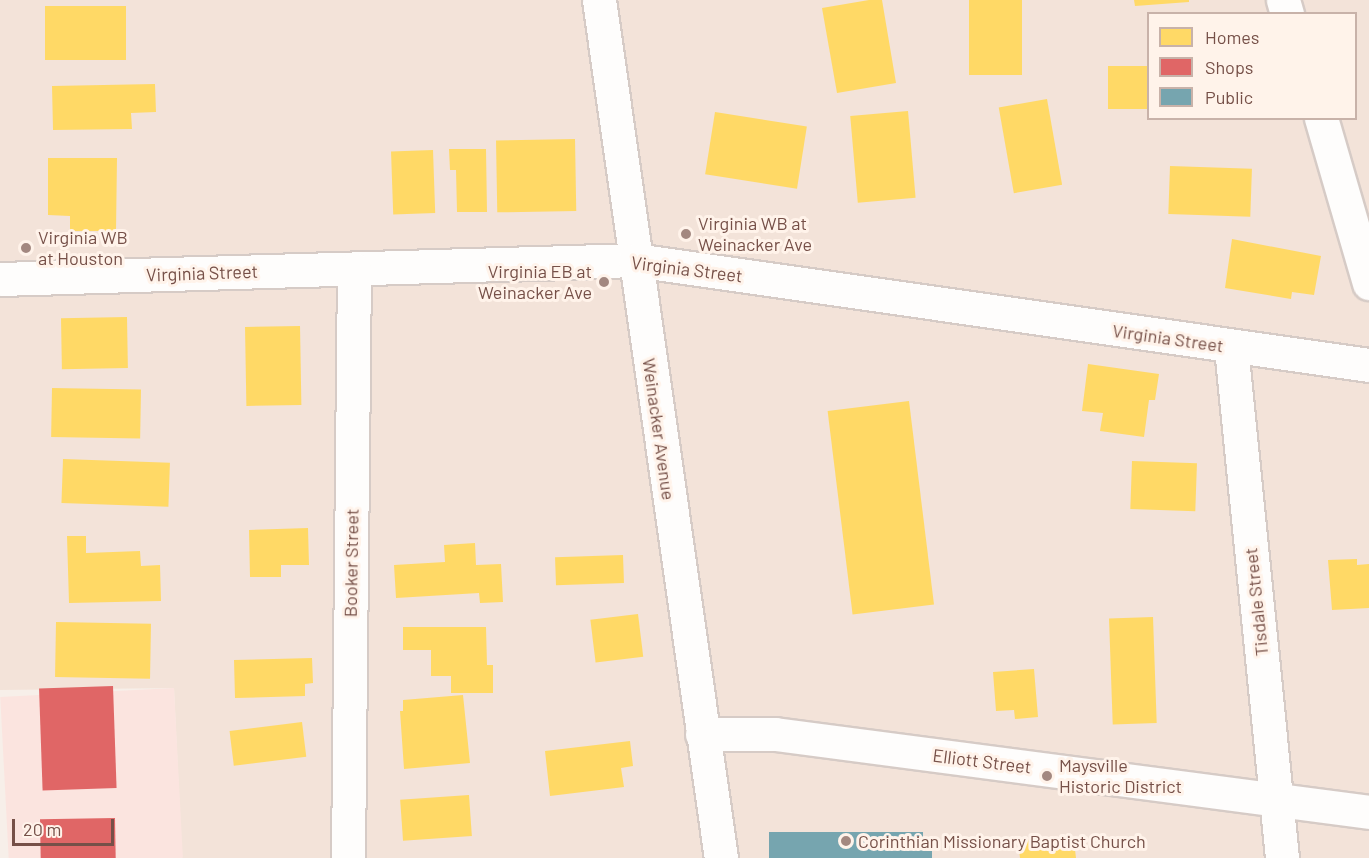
<!DOCTYPE html>
<html>
<head>
<meta charset="utf-8">
<style>
	body { margin:0 }
	#map { position:relative; width:1369px; height:858px; overflow:hidden; background:#f7efe9; font-family:Barlow,sans-serif }
	div>[style] { position:absolute }
	.residential>* { inset:0; background:#f3e3d9 }
	.commercial>* { inset:0; background:#fbe4df; transform-origin:0 0 }
	.homes>* { inset:0; background:#ffd966; transform-origin:0 0 }
	.shops>* { inset:0; background:#e06666; transform-origin:0 0 }
	.public>* { inset:0; background:#76a5af }
	.roads { filter:drop-shadow(2px 0 #d6cbc6) drop-shadow(-2px 0 #d6cbc6) drop-shadow(0 2px #d6cbc6) drop-shadow(0 -2px #d6cbc6) }
	.minor>* { height:33px; margin:-16.5px; padding:0 16.5px; transform-origin:16.5px; border-radius:16.5px; background:#fefdfc }
	.dots>* { width:16px; height:16px; translate:-50% -50%; box-sizing:border-box; border:3px solid #fff3ea; border-radius:50% }
	span { translate:-50% -50%; white-space:nowrap; text-align:center; line-height:1.15; -webkit-text-stroke:6px #fff3ea; paint-order:stroke }
	.poi-label { font-size:18px; color:#765048 }
	.left { translate:0 -50%; text-align:left }
	.right { translate:-100% -50%; text-align:right }
	.street-label { font-size:18px; color:#765048 }
	.legend { position:absolute; left:1147px; top:12px; width:210px; height:108px; box-sizing:border-box; background:#fff3ea; border:2px solid #c8b2a9; margin:0; padding:8px 10px; list-style:none; font-size:18px; color:#765048 }
	.legend li { display:flex; align-items:center; gap:12px; height:30px }
	.legend b { width:30px; border:2px solid #c8b2a9 }
	.scale { position:absolute; left:12px; top:819px; width:102px; height:27px; box-sizing:border-box; border:3px solid #765048; border-top:0; padding-left:8px; font-size:18px; line-height:21px; white-space:nowrap; color:#765048; -webkit-text-stroke:4px #fff3ea; paint-order:stroke }
</style>
</head>
<body>
<div id="map">
	<div class="residential">
		<i style="clip-path:polygon(evenodd,0 0,1369px 0,1369px 858px,182px 858px,174px 688px,0 690px,0 0,1148px 14px,1356px 14px,1356px 118px,1148px 118px,1148px 14px)"></i>
	</div>
	<div class="commercial">
		<i style="left:174px;top:688px;width:170px;height:174px;rotate:87deg"></i>
	</div>
	<div class="homes">
		<i style="clip-path:polygon(869px 0,882px 0,896px 83px,837px 93px,822px 8px)"></i>
		<i style="left:969px;top:0;width:53px;height:75px"></i>
		<i style="clip-path:polygon(1134px 0,1189px 0,1189px 2px,1135px 6px)"></i>
		<i style="left:45px;top:6px;width:81px;height:54px"></i>
		<i style="left:1148px;top:66px;width:43px;height:40px;rotate:90deg"></i>
		<i style="clip-path:polygon(155px 84px,156px 112px,131px 113px,132px 129px,53px 130px,52px 86px)"></i>
		<i style="left:1047px;top:99px;width:87px;height:49px;rotate:80deg"></i>
		<i style="left:908px;top:111px;width:87px;height:58px;rotate:85deg"></i>
		<i style="left:715px;top:112px;width:93px;height:63px;rotate:9deg"></i>
		<i style="left:575px;top:139px;width:72px;height:79px;rotate:89deg"></i>
		<i style="clip-path:polygon(449px 149px,486px 149px,487px 212px,457px 212px,456px 170px,450px 170px)"></i>
		<i style="left:433px;top:150px;width:63px;height:42px;rotate:88deg"></i>
		<i style="clip-path:polygon(48px 158px,117px 158px,116px 231px,70px 231px,70px 216px,48px 215px)"></i>
		<i style="left:1170px;top:166px;width:82px;height:48px;rotate:2deg"></i>
		<i style="clip-path:polygon(1232px 239px,1321px 256px,1314px 295px,1292px 292px,1291px 299px,1225px 288px)"></i>
		<i style="left:127px;top:317px;width:51px;height:66px;rotate:89deg"></i>
		<i style="left:300px;top:326px;width:79px;height:55px;rotate:89deg"></i>
		<i style="clip-path:polygon(1088px 364px,1159px 374px,1155px 400px,1149px 400px,1144px 437px,1100px 431px,1103px 413px,1082px 411px)"></i>
		<i style="left:52px;top:388px;width:89px;height:49px;rotate:1deg"></i>
		<i style="left:909px;top:401px;width:205px;height:82px;rotate:83deg"></i>
		<i style="left:63px;top:459px;width:107px;height:44px;rotate:2deg"></i>
		<i style="left:1132px;top:461px;width:65px;height:48px;rotate:2deg"></i>
		<i style="clip-path:polygon(308px 528px,309px 565px,281px 565px,281px 577px,250px 577px,249px 530px)"></i>
		<i style="clip-path:polygon(67px 536px,86px 536px,86px 553px,140px 551px,141px 566px,160px 565px,161px 601px,69px 603px)"></i>
		<i style="clip-path:polygon(475px 543px,476px 565px,501px 564px,503px 602px,480px 603px,479px 593px,396px 598px,394px 565px,445px 562px,444px 545px)"></i>
		<i style="left:623px;top:555px;width:28px;height:68px;rotate:88deg"></i>
		<i style="clip-path:polygon(1357px 559px,1357px 565px,1369px 564px,1369px 608px,1332px 610px,1328px 560px)"></i>
		<i style="left:638px;top:614px;width:43px;height:48px;rotate:83deg"></i>
		<i style="left:1153px;top:617px;width:106px;height:44px;rotate:88deg"></i>
		<i style="left:56px;top:622px;width:95px;height:55px;rotate:1deg"></i>
		<i style="clip-path:polygon(403px 627px,486px 627px,487px 665px,493px 665px,493px 693px,451px 693px,451px 676px,431px 676px,431px 650px,403px 650px)"></i>
		<i style="clip-path:polygon(312px 658px,313px 683px,305px 684px,305px 696px,235px 698px,234px 660px)"></i>
		<i style="clip-path:polygon(1034px 669px,1038px 717px,1015px 719px,1014px 710px,996px 711px,993px 672px)"></i>
		<i style="clip-path:polygon(463px 695px,470px 763px,404px 769px,400px 711px,403px 711px,403px 700px)"></i>
		<i style="left:302px;top:722px;width:35px;height:73px;rotate:83deg"></i>
		<i style="clip-path:polygon(630px 741px,633px 766px,621px 768px,624px 787px,550px 796px,545px 751px)"></i>
		<i style="left:469px;top:795px;width:41px;height:69px;rotate:86deg"></i>
		<i style="clip-path:polygon(1050px 837px,1051px 844px,1074px 841px,1076px 858px,1020px 858px,1018px 841px)"></i>
	</div>
	<div class="shops">
		<i style="left:113px;top:686px;width:102px;height:74px;rotate:88deg"></i>
		<i style="left:115px;top:818px;width:40px;height:75px;rotate:89deg"></i>
	</div>
	<div class="public">
		<i style="clip-path:polygon(769px 832px,923px 832px,923px 851px,932px 851px,932px 858px,769px 858px)"></i>
	</div>
	<div class="roads">
		<div class="minor">
			<i style="left:599px;top:0;width:867px;rotate:81.91deg"></i>
			<i style="left:1283px;top:0;width:15px;rotate:74deg"></i>
			<i style="left:1321px;top:118px;width:172px;rotate:73.8deg"></i>
			<i style="left:0;top:279px;width:635px;rotate:-1.71deg"></i>
			<i style="left:635px;top:260px;width:741px;rotate:8.14deg"></i>
			<i style="left:1231px;top:347px;width:514px;rotate:84.3deg"></i>
			<i style="left:702px;top:734px;width:73px"></i>
			<i style="left:775px;top:734px;width:599px;rotate:7.48deg"></i>
			<i style="left:348px;top:858px;width:589px;rotate:-89.42deg"></i>
		</div>
	</div>
	<div class="dots">
		<i style="left:686px;top:234px;background:#a38880"></i>
		<i style="left:26px;top:248px;background:#a38880"></i>
		<i style="left:604px;top:282px;background:#a38880"></i>
		<i style="left:1047px;top:776px;background:#a38880"></i>
		<i style="left:846px;top:841px;background:#a38880"></i>
	</div>
	<div class="poi-label">
		<span class="left" style="left:698px;top:234px">Virginia WB at<br>Weinacker Ave</span>
		<span class="left" style="left:38px;top:248px">Virginia WB<br>at Houston</span>
		<span class="right" style="left:592px;top:282px">Virginia EB at<br>Weinacker Ave</span>
		<span class="left" style="left:1059px;top:776px">Maysville<br>Historic District</span>
		<span class="left" style="left:858px;top:841px">Corinthian Missionary Baptist Church</span>
	</div>
	<div class="street-label">
		<span style="left:687px;top:269px;rotate:7deg">Virginia Street</span>
		<span style="left:202px;top:273px;rotate:-2deg">Virginia Street</span>
		<span style="left:1168px;top:338px;rotate:8deg">Virginia Street</span>
		<span style="left:659px;top:429px;rotate:82deg">Weinacker Avenue</span>
		<span style="left:351px;top:563px;rotate:-89deg">Booker Street</span>
		<span style="left:1256px;top:602px;rotate:-96deg">Tisdale Street</span>
		<span style="left:982px;top:761px;rotate:7deg">Elliott Street</span>
	</div>
	<ul class="legend">
	<li><b style="height:16px;background:#ffd966"></b>Homes</li>
	<li><b style="height:16px;background:#e06666"></b>Shops</li>
	<li><b style="height:16px;background:#76a5af"></b>Public</li>
	</ul>
	<div class="scale">20 m</div>
</div>
</body>
</html>
